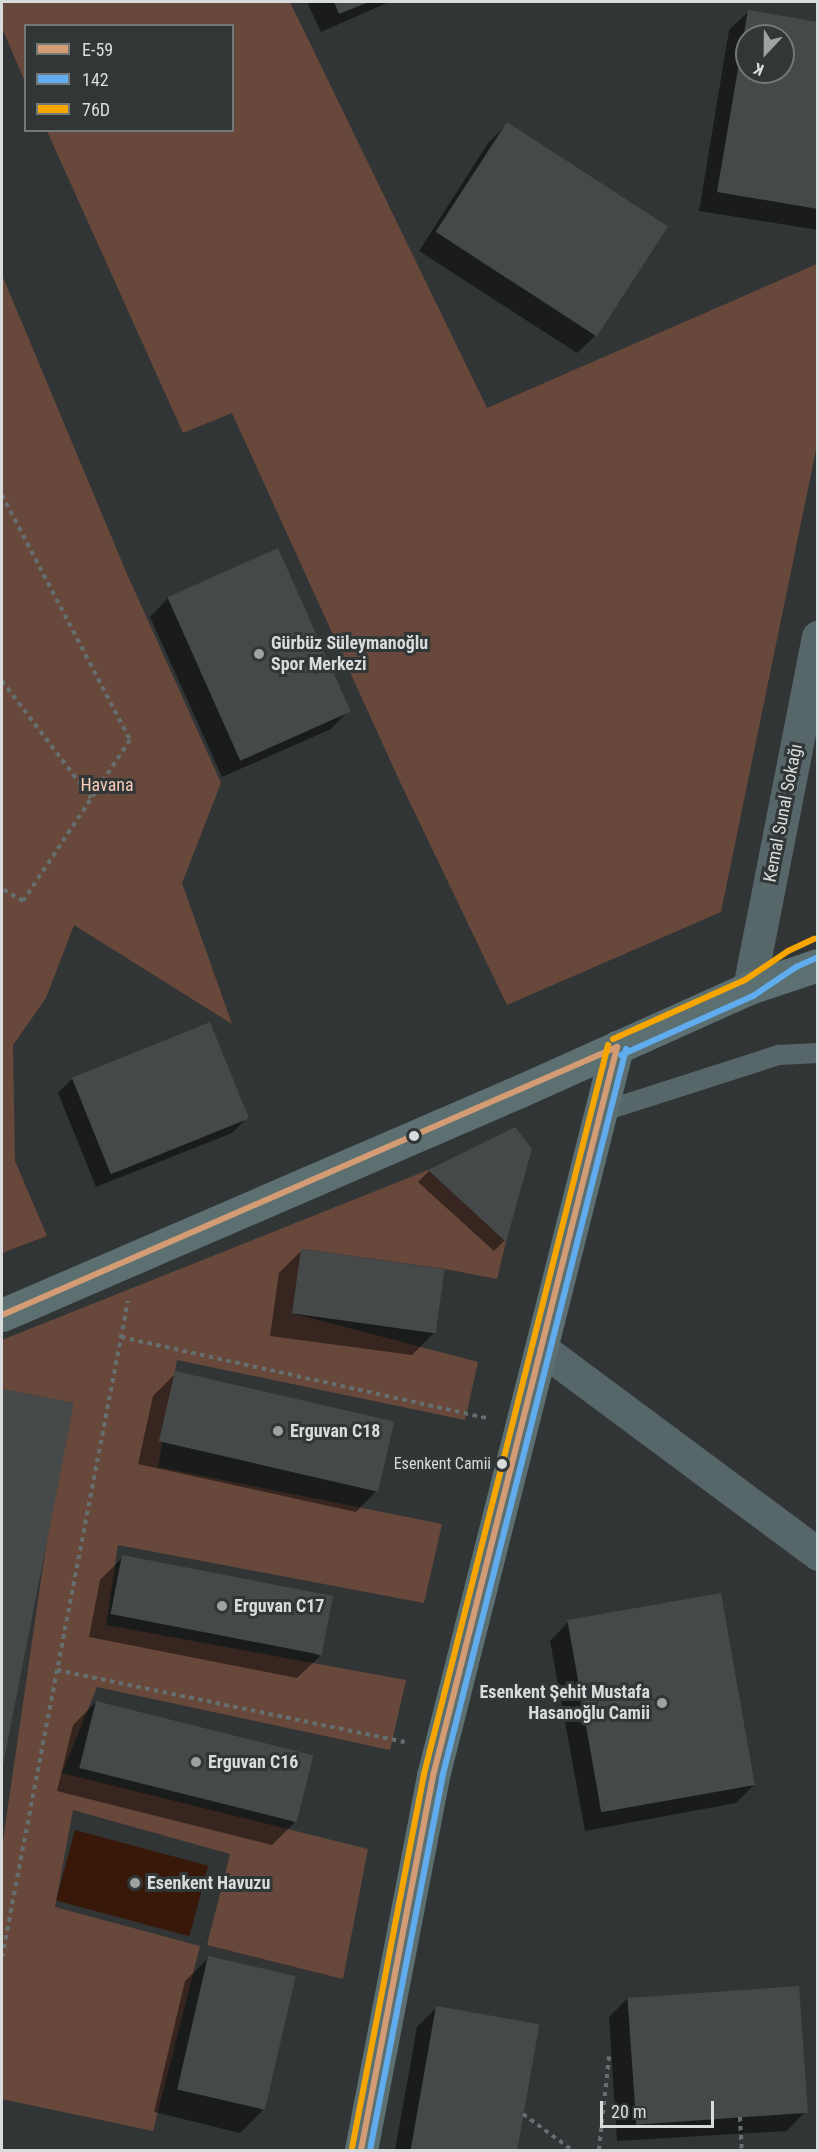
<!DOCTYPE html>
<html>
<head>
<meta charset="utf-8">
<style>
	body { margin:0 }
	#map { position:relative; width:819px; height:2152px; overflow:hidden; background:#323536; font-family:"Roboto Condensed",sans-serif }
	div>[style] { position:absolute }
	.green>* { inset:0; background:#68483a }
	.water>* { inset:0; background:#381909; transform-origin:0 0 }
	.shadow>* { inset:0; background:#0007 }
	.building>* { inset:0; background:#464949; transform-origin:0 0 }
	.path>* { height:4px; margin-top:-2px; transform-origin:0; background:repeating-linear-gradient(90deg,#656f70 0 4.5px,transparent 0 9px) }
	.lane>* { height:20px; margin:-10px; padding:0 10px; transform-origin:10px; border-radius:10px; background:#576668 }
	.street>* { height:33px; margin:-16.5px; padding:0 16.5px; transform-origin:16.5px; border-radius:16.5px; background:#576668 }
	.secondary>* { height:33px; margin:-16.5px; padding:0 16.5px; transform-origin:16.5px; border-radius:16.5px; background:#5c7072 }
	.bus-1>* { height:6px; margin:-3px; padding:0 3px; transform-origin:3px; border-radius:3px; background:#d39c74 }
	.bus-2>* { height:6px; margin:-3px; padding:0 3px; transform-origin:3px; border-radius:3px; background:#60acee }
	.bus-3>* { height:6px; margin:-3px; padding:0 3px; transform-origin:3px; border-radius:3px; background:#f7a600 }
	.dots>* { width:16px; height:16px; translate:-50% -50%; box-sizing:border-box; border:3px solid #313637; border-radius:50% }
	span { translate:-50% -50%; white-space:nowrap; text-align:center; line-height:1.15; -webkit-text-stroke:6px #313637; paint-order:stroke }
	.bus-label { font-size:16px; color:#d8dcdc }
	.right { translate:-100% -50%; text-align:right }
	.poi-label { font-size:18px; color:#d8dcdc; font-weight:700 }
	.left { translate:0 -50%; text-align:left }
	.park-label { font-size:18px; color:#f8cdba }
	.street-label { font-size:18px; color:#d8dcdc }
	.frame { position:absolute; inset:0; border:3px solid #d8dcdc; pointer-events:none }
	.legend { position:absolute; left:24px; top:24px; width:210px; height:108px; box-sizing:border-box; background:#313637; border:2px solid #747879; margin:0; padding:8px 10px; list-style:none; font-size:18px; color:#d8dcdc }
	.legend li { display:flex; align-items:center; gap:12px; height:30px }
	.legend b { width:30px; border:2px solid #747879 }
	.north { position:absolute; left:735px; top:24px; width:60px; height:60px; box-sizing:border-box; background:#313637; border:2px solid #747879; border-radius:50%; rotate:202deg; font-size:16px; font-weight:700; line-height:24px; text-align:center; color:#d8dcdc }
	.north::after { content:''; display:block; margin:auto; width:21px; height:27px; background:#9ea2a2; clip-path:polygon(50% 0,100% 100%,50% 72%,0 100%) }
	.scale { position:absolute; left:600px; top:2101px; width:114px; height:27px; box-sizing:border-box; border:3px solid #d8dcdc; border-top:0; padding-left:8px; font-size:18px; line-height:21px; white-space:nowrap; color:#d8dcdc; -webkit-text-stroke:4px #313637; paint-order:stroke }
</style>
</head>
<body>
<div id="map">
	<div class="green">
		<i style="clip-path:polygon(2px 2px,290px 2px,487px 408px,817px 264px,817px 445px,721px 912px,507px 1005px,401px 784px,232px 413px,183px 433px,47px 131px,232px 130px,232px 26px,26px 26px,25px 82px,2px 28px)"></i>
		<i style="clip-path:polygon(2px 275px,127px 574px,221px 783px,182px 883px,232px 1024px,74px 925px,46px 998px,13px 1045px,15px 1161px,47px 1236px,2px 1253px)"></i>
		<i style="clip-path:polygon(428px 1170px,506px 1242px,497px 1279px,445px 1269px,303px 1249px,292px 1313px,478px 1362px,465px 1420px,177px 1360px,158px 1467px,442px 1524px,424px 1603px,118px 1545px,106px 1625px,406px 1680px,390px 1750px,97px 1687px,62px 1773px,368px 1849px,343px 1979px,207px 1945px,230px 1854px,73px 1810px,55px 1907px,200px 1946px,153px 2131px,2px 2099px,2px 1847px,48px 1532px,73px 1403px,2px 1389px,2px 1340px)"></i>
	</div>
	<div class="water">
		<i style="left:75px;top:1830px;width:138px;height:73px;rotate:15deg"></i>
	</div>
	<div class="shadow">
		<i style="clip-path:polygon(307px 2px,389px 2px,321px 32px)"></i>
		<i style="clip-path:polygon(evenodd,748px 12px,818px 24px,818px 230px,699px 211px,729px 30px,748px 12px,747px 36px,783px 36px,783px 72px,747px 72px,747px 36px)"></i>
		<i style="clip-path:polygon(507px 124px,596px 335px,577px 353px,419px 251px,488px 143px)"></i>
		<i style="clip-path:polygon(168px 598px,349px 710px,331px 729px,222px 777px,150px 617px)"></i>
		<i style="clip-path:polygon(73px 1078px,247px 1118px,232px 1133px,96px 1187px,58px 1093px)"></i>
		<i style="clip-path:polygon(515px 1129px,530px 1149px,504px 1241px,494px 1251px,418px 1182px,428px 1172px)"></i>
		<i style="clip-path:polygon(302px 1250px,435px 1332px,412px 1355px,270px 1336px,279px 1273px)"></i>
		<i style="clip-path:polygon(176px 1373px,378px 1489px,356px 1512px,138px 1464px,153px 1396px)"></i>
		<i style="clip-path:polygon(2px 1390px,72px 1404px,2px 1762px)"></i>
		<i style="clip-path:polygon(123px 1557px,320px 1656px,297px 1678px,89px 1637px,100px 1580px)"></i>
		<i style="clip-path:polygon(568px 1622px,754px 1785px,736px 1803px,585px 1831px,550px 1641px)"></i>
		<i style="clip-path:polygon(96px 1702px,295px 1822px,272px 1845px,57px 1791px,73px 1725px)"></i>
		<i style="clip-path:polygon(208px 1958px,263px 2110px,240px 2133px,154px 2112px,185px 1981px)"></i>
		<i style="clip-path:polygon(628px 1998px,805px 2112px,787px 2131px,617px 2141px,609px 2017px)"></i>
		<i style="clip-path:polygon(436px 2008px,537px 2026px,515px 2150px,395px 2150px,417px 2027px)"></i>
	</div>
	<div class="building">
		<i style="clip-path:polygon(334px 2px,369px 2px,339px 14px)"></i>
		<i style="clip-path:polygon(evenodd,748px 10px,818px 22px,818px 209px,717px 192px,748px 10px,747px 36px,783px 36px,783px 72px,747px 72px,747px 36px)"></i>
		<i style="left:507px;top:122px;width:192px;height:131px;rotate:33deg"></i>
		<i style="left:278px;top:548px;width:179px;height:121px;rotate:66deg"></i>
		<i style="left:210px;top:1022px;width:104px;height:149px;rotate:68deg"></i>
		<i style="clip-path:polygon(515px 1127px,532px 1149px,506px 1242px,428px 1170px)"></i>
		<i style="left:301px;top:1249px;width:145px;height:65px;rotate:8deg"></i>
		<i style="left:175px;top:1371px;width:225px;height:72px;rotate:13deg"></i>
		<i style="clip-path:polygon(2px 1389px,74px 1403px,3px 1765px,2px 1764px)"></i>
		<i style="left:122px;top:1555px;width:215px;height:60px;rotate:11deg"></i>
		<i style="left:721px;top:1593px;width:195px;height:156px;rotate:80deg"></i>
		<i style="left:96px;top:1701px;width:224px;height:69px;rotate:14deg"></i>
		<i style="left:208px;top:1956px;width:90px;height:137px;rotate:13deg"></i>
		<i style="left:799px;top:1986px;width:127px;height:172px;rotate:86deg"></i>
		<i style="left:436px;top:2006px;width:105px;height:146px;rotate:10deg"></i>
	</div>
	<div class="path">
		<i style="left:2px;top:495px;width:276px;rotate:62.4deg"></i>
		<i style="left:130px;top:740px;width:193px;rotate:123.6deg"></i>
		<i style="left:23px;top:901px;width:24px;rotate:-150deg"></i>
		<i style="left:2px;top:681px;width:147px;rotate:52.7deg"></i>
		<i style="left:121px;top:1337px;width:375px;rotate:12.5deg"></i>
		<i style="left:57px;top:1670px;width:355px;rotate:11.7deg"></i>
		<i style="left:2px;top:1957px;width:668px;rotate:-79.13deg"></i>
		<i style="left:523px;top:2114px;width:61px;rotate:36.3deg"></i>
		<i style="left:740px;top:2117px;width:33px;rotate:87deg"></i>
		<i style="left:599px;top:2150px;width:94px;rotate:-83.9deg"></i>
	</div>
	<div class="lane">
		<i style="left:601px;top:1112px;width:187px;rotate:-17.8deg"></i>
		<i style="left:779px;top:1055px;width:39px;rotate:-3deg"></i>
	</div>
	<div class="street">
		<i style="left:749px;top:988px;width:358px;rotate:-78.9deg"></i>
		<i style="left:542px;top:1349px;width:344px;rotate:36.6deg"></i>
	</div>
	<div class="secondary">
		<i style="left:2px;top:1315px;width:564px;rotate:-23.39deg"></i>
		<i style="left:520px;top:1091px;width:251px;rotate:-24.2deg"></i>
		<i style="left:749px;top:988px;width:73px;rotate:-18.4deg"></i>
		<i style="left:361px;top:2150px;width:381px;rotate:-79.1deg"></i>
		<i style="left:433px;top:1776px;width:752px;rotate:-75.83deg"></i>
	</div>
	<div class="bus-1">
		<i style="left:2px;top:1315px;width:671px;rotate:-23.55deg"></i>
		<i style="left:361px;top:2150px;width:381px;rotate:-79.1deg"></i>
		<i style="left:433px;top:1776px;width:752px;rotate:-75.83deg"></i>
	</div>
	<div class="bus-2">
		<i style="left:621px;top:1055px;width:145px;rotate:-24.1deg"></i>
		<i style="left:753px;top:996px;width:52px;rotate:-34deg"></i>
		<i style="left:796px;top:967px;width:24px;rotate:-24deg"></i>
		<i style="left:370px;top:2150px;width:379px;rotate:-79deg"></i>
		<i style="left:442px;top:1778px;width:752px;rotate:-75.83deg"></i>
	</div>
	<div class="bus-3">
		<i style="left:613px;top:1039px;width:145px;rotate:-24.1deg"></i>
		<i style="left:745px;top:980px;width:52px;rotate:-34deg"></i>
		<i style="left:788px;top:951px;width:29px;rotate:-25deg"></i>
		<i style="left:352px;top:2148px;width:381px;rotate:-79.1deg"></i>
		<i style="left:424px;top:1774px;width:752px;rotate:-75.83deg"></i>
	</div>
	<div class="dots">
		<i style="left:259px;top:654px;background:#9ea2a2"></i>
		<i style="left:414px;top:1136px;background:#d8dcdc"></i>
		<i style="left:278px;top:1431px;background:#9ea2a2"></i>
		<i style="left:502px;top:1464px;background:#d8dcdc"></i>
		<i style="left:222px;top:1606px;background:#9ea2a2"></i>
		<i style="left:662px;top:1703px;background:#9ea2a2"></i>
		<i style="left:196px;top:1762px;background:#9ea2a2"></i>
		<i style="left:135px;top:1883px;background:#9ea2a2"></i>
	</div>
	<div class="bus-label">
		<span class="right" style="left:491px;top:1464px">Esenkent Camii</span>
	</div>
	<div class="poi-label">
		<span class="left" style="left:271px;top:654px">Gürbüz Süleymanoğlu<br>Spor Merkezi</span>
		<span class="left" style="left:290px;top:1431px">Erguvan C18</span>
		<span class="left" style="left:234px;top:1606px">Erguvan C17</span>
		<span class="right" style="left:650px;top:1703px">Esenkent Şehit Mustafa<br>Hasanoğlu Camii</span>
		<span class="left" style="left:208px;top:1762px">Erguvan C16</span>
		<span class="left" style="left:147px;top:1883px">Esenkent Havuzu</span>
	</div>
	<div class="park-label">
		<span style="left:107px;top:785px">Havana</span>
	</div>
	<div class="street-label">
		<span style="left:783px;top:813px;rotate:-79deg">Kemal Sunal Sokağı</span>
	</div>
	<div class="frame"></div>
	<ul class="legend">
	<li><b style="height:8px;background:#d39c74"></b>E-59</li>
	<li><b style="height:8px;background:#60acee"></b>142</li>
	<li><b style="height:8px;background:#f7a600"></b>76D</li>
	</ul>
	<div class="north">K</div>
	<div class="scale">20 m</div>
</div>
</body>
</html>
